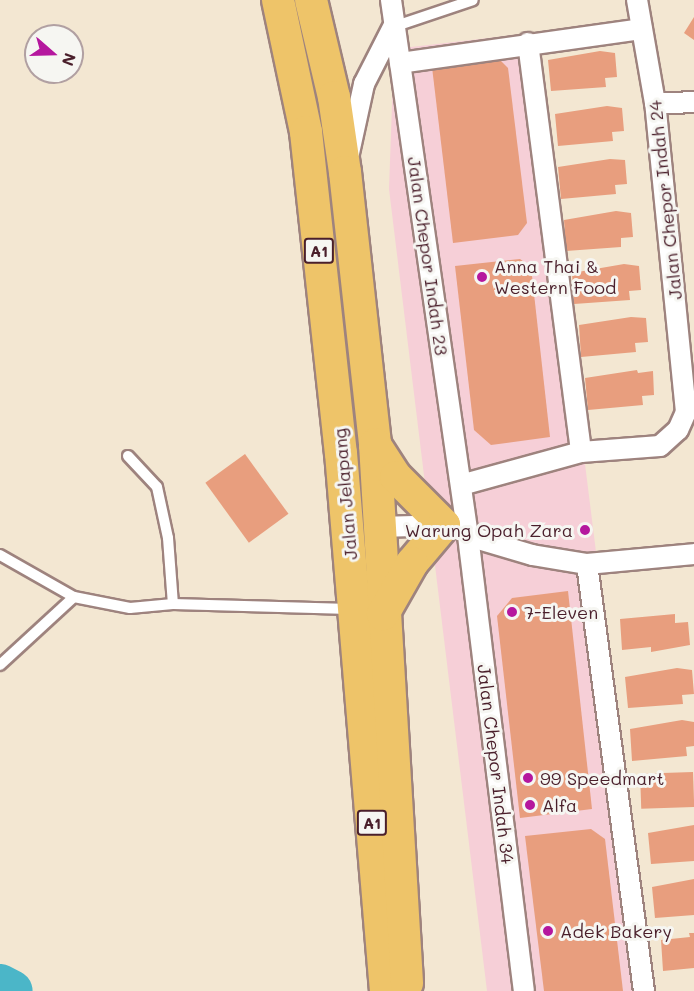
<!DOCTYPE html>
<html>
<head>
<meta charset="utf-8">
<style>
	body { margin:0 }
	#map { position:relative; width:694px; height:991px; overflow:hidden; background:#f3e7d2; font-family:Mali,sans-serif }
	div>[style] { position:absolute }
	.built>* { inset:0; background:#f6cfd7 }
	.river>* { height:42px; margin:-21px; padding:0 21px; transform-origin:21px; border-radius:21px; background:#4bb6c8 }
	.building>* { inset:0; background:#e89e7e; transform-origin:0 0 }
	.roads { filter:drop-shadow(2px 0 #9e837e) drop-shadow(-2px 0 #9e837e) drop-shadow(0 2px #9e837e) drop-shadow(0 -2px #9e837e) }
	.service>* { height:10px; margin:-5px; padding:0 5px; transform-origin:5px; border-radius:5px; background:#fff }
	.minor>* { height:20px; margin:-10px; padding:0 10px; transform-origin:10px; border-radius:10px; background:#fff }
	.primary>* { height:32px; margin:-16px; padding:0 16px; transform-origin:16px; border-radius:16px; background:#eec469 }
	.dots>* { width:16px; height:16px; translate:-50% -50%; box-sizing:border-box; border:3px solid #f6f6f2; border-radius:50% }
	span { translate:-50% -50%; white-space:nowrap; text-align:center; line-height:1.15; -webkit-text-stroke:6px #f6f6f2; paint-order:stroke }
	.shield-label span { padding:2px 4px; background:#f6f6f2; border:2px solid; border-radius:4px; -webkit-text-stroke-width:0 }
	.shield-label { font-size:16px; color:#4a1f2b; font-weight:700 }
	.street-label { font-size:18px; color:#4a1f2b }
	.poi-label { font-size:18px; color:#4a1f2b }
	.left { translate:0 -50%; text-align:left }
	.right { translate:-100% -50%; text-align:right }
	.north { position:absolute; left:24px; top:24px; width:60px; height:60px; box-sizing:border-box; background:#f6f6f2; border:2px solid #b1a0a2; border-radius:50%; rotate:110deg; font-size:16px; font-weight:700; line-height:24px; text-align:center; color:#4a1f2b }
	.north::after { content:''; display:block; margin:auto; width:21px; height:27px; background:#b5179e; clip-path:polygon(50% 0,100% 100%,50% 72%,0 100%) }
</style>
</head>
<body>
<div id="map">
	<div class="built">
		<i style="clip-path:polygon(531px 33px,651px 991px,487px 991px,389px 189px,394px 49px)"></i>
	</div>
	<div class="river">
		<i style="left:0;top:985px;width:13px;rotate:27deg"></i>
	</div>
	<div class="building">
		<i style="clip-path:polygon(694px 17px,694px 40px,684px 33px)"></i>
		<i style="clip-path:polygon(600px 51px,615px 53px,617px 77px,605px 78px,606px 87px,551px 91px,548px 60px)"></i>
		<i style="clip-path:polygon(499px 59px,508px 68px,527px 223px,518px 235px,453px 243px,432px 67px)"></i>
		<i style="clip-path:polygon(607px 106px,622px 108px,624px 131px,612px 132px,613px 141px,558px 146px,555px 114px)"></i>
		<i style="clip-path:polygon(610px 159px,625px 160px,627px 184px,615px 185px,616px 194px,561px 199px,558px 167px)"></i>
		<i style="clip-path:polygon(616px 211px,631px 213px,633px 237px,621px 238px,621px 247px,566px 251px,564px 220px)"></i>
		<i style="clip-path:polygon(520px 259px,531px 267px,550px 437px,491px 445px,474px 430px,455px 266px)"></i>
		<i style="clip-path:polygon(624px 264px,639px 266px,641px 290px,629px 291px,630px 300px,574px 304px,572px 273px)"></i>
		<i style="clip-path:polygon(631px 317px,646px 318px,648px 342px,635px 343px,636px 352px,581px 357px,579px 325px)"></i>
		<i style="clip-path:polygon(637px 370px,638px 373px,653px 371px,654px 395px,642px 396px,643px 405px,588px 410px,585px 378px)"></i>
		<i style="left:245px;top:454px;width:74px;height:49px;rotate:54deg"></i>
		<i style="clip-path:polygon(568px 591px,592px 809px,520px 818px,497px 616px,512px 598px)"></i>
		<i style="clip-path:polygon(675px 614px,675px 623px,688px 622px,690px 645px,651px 652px,651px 647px,622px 650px,620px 619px)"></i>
		<i style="clip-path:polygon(677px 668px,692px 670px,694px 694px,682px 695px,683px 704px,628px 708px,625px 677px)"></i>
		<i style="clip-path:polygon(682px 720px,694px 722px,694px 746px,686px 747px,687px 756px,632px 761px,630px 729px)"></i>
		<i style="left:693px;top:772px;width:35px;height:53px;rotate:88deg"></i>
		<i style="clip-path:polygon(694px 825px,694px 861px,651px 864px,648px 833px)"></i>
		<i style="clip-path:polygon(591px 829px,605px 839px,623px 991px,544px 991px,525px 836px)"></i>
		<i style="clip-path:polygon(694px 879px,694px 915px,655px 918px,652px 887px)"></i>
		<i style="clip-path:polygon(689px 933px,694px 933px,694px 968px,663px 971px,661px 940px,690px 937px)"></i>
	</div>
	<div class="roads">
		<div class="service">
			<i style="left:393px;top:27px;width:84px;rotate:-18.6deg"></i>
			<i style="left:128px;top:456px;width:42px;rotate:46.9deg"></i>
			<i style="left:157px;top:487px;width:52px;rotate:77.8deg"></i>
			<i style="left:168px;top:538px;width:66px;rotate:85.7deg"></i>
			<i style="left:0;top:555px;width:85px;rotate:29.6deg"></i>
			<i style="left:74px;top:597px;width:57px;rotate:11.1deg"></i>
			<i style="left:130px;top:608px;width:43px;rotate:-5.3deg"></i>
			<i style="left:173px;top:604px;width:177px;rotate:1.6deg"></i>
			<i style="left:0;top:665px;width:100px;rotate:-42.6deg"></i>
		</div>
		<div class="minor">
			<i style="left:391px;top:0;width:542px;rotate:81.83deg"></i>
			<i style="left:468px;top:536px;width:458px;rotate:83deg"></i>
			<i style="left:528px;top:43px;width:412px;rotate:82.6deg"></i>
			<i style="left:400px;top:63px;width:244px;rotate:-8deg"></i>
			<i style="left:655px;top:103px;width:39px;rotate:-1deg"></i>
			<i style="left:349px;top:153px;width:71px;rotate:-77.7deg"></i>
			<i style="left:364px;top:84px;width:64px;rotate:-63deg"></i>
			<i style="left:461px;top:485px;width:124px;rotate:-15.4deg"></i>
			<i style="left:581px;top:452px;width:79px;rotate:-4.3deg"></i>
			<i style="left:660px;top:446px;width:24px;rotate:-42deg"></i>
			<i style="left:678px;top:430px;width:20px;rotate:-66deg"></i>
			<i style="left:686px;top:412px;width:311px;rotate:-95.7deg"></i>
			<i style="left:655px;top:103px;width:105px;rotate:-99.9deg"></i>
			<i style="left:379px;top:527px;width:69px;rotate:-1.7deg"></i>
			<i style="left:468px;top:536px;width:67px;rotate:16.5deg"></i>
			<i style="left:532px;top:555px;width:56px;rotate:9.3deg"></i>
			<i style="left:587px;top:564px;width:107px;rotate:-5.3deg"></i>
			<i style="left:587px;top:564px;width:431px;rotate:82.4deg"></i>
		</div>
		<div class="primary">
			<i style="left:278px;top:0;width:135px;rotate:78deg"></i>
			<i style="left:306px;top:132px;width:323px;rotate:83.8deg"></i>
			<i style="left:341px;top:453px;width:540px;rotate:85.22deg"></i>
			<i style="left:311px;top:0;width:100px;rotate:76.7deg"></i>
			<i style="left:334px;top:97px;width:76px;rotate:81.7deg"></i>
			<i style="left:345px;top:172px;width:274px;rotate:83.7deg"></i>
			<i style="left:375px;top:444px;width:540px;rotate:86.6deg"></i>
			<i style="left:375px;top:445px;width:38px;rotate:57deg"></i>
			<i style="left:396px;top:477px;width:68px;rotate:45deg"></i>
			<i style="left:444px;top:525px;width:50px;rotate:130.1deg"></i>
			<i style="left:412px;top:563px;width:59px;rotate:119.6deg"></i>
		</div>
	</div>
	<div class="dots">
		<i style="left:482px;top:277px;background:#b5179e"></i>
		<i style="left:585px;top:530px;background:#b5179e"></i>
		<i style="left:512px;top:612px;background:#b5179e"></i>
		<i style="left:528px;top:778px;background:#b5179e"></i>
		<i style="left:530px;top:805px;background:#b5179e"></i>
		<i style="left:548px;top:931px;background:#b5179e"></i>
	</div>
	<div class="shield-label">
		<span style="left:319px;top:251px">A1</span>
		<span style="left:372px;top:823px">A1</span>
	</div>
	<div class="street-label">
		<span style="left:665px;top:200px;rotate:-96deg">Jalan Chepor Indah 24</span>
		<span style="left:428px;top:256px;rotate:82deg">Jalan Chepor Indah 23</span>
		<span style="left:345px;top:494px;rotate:-95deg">Jalan Jelapang</span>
		<span style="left:496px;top:764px;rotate:83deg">Jalan Chepor Indah 34</span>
	</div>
	<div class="poi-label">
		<span class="left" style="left:494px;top:277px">Anna Thai &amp;<br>Western Food</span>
		<span class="right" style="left:573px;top:530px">Warung Opah Zara</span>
		<span class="left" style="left:524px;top:612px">7-Eleven</span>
		<span class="left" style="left:540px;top:778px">99 Speedmart</span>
		<span class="left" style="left:542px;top:805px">Alfa</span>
		<span class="left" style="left:560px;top:931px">Adek Bakery</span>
	</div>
	<div class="north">N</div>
</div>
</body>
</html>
